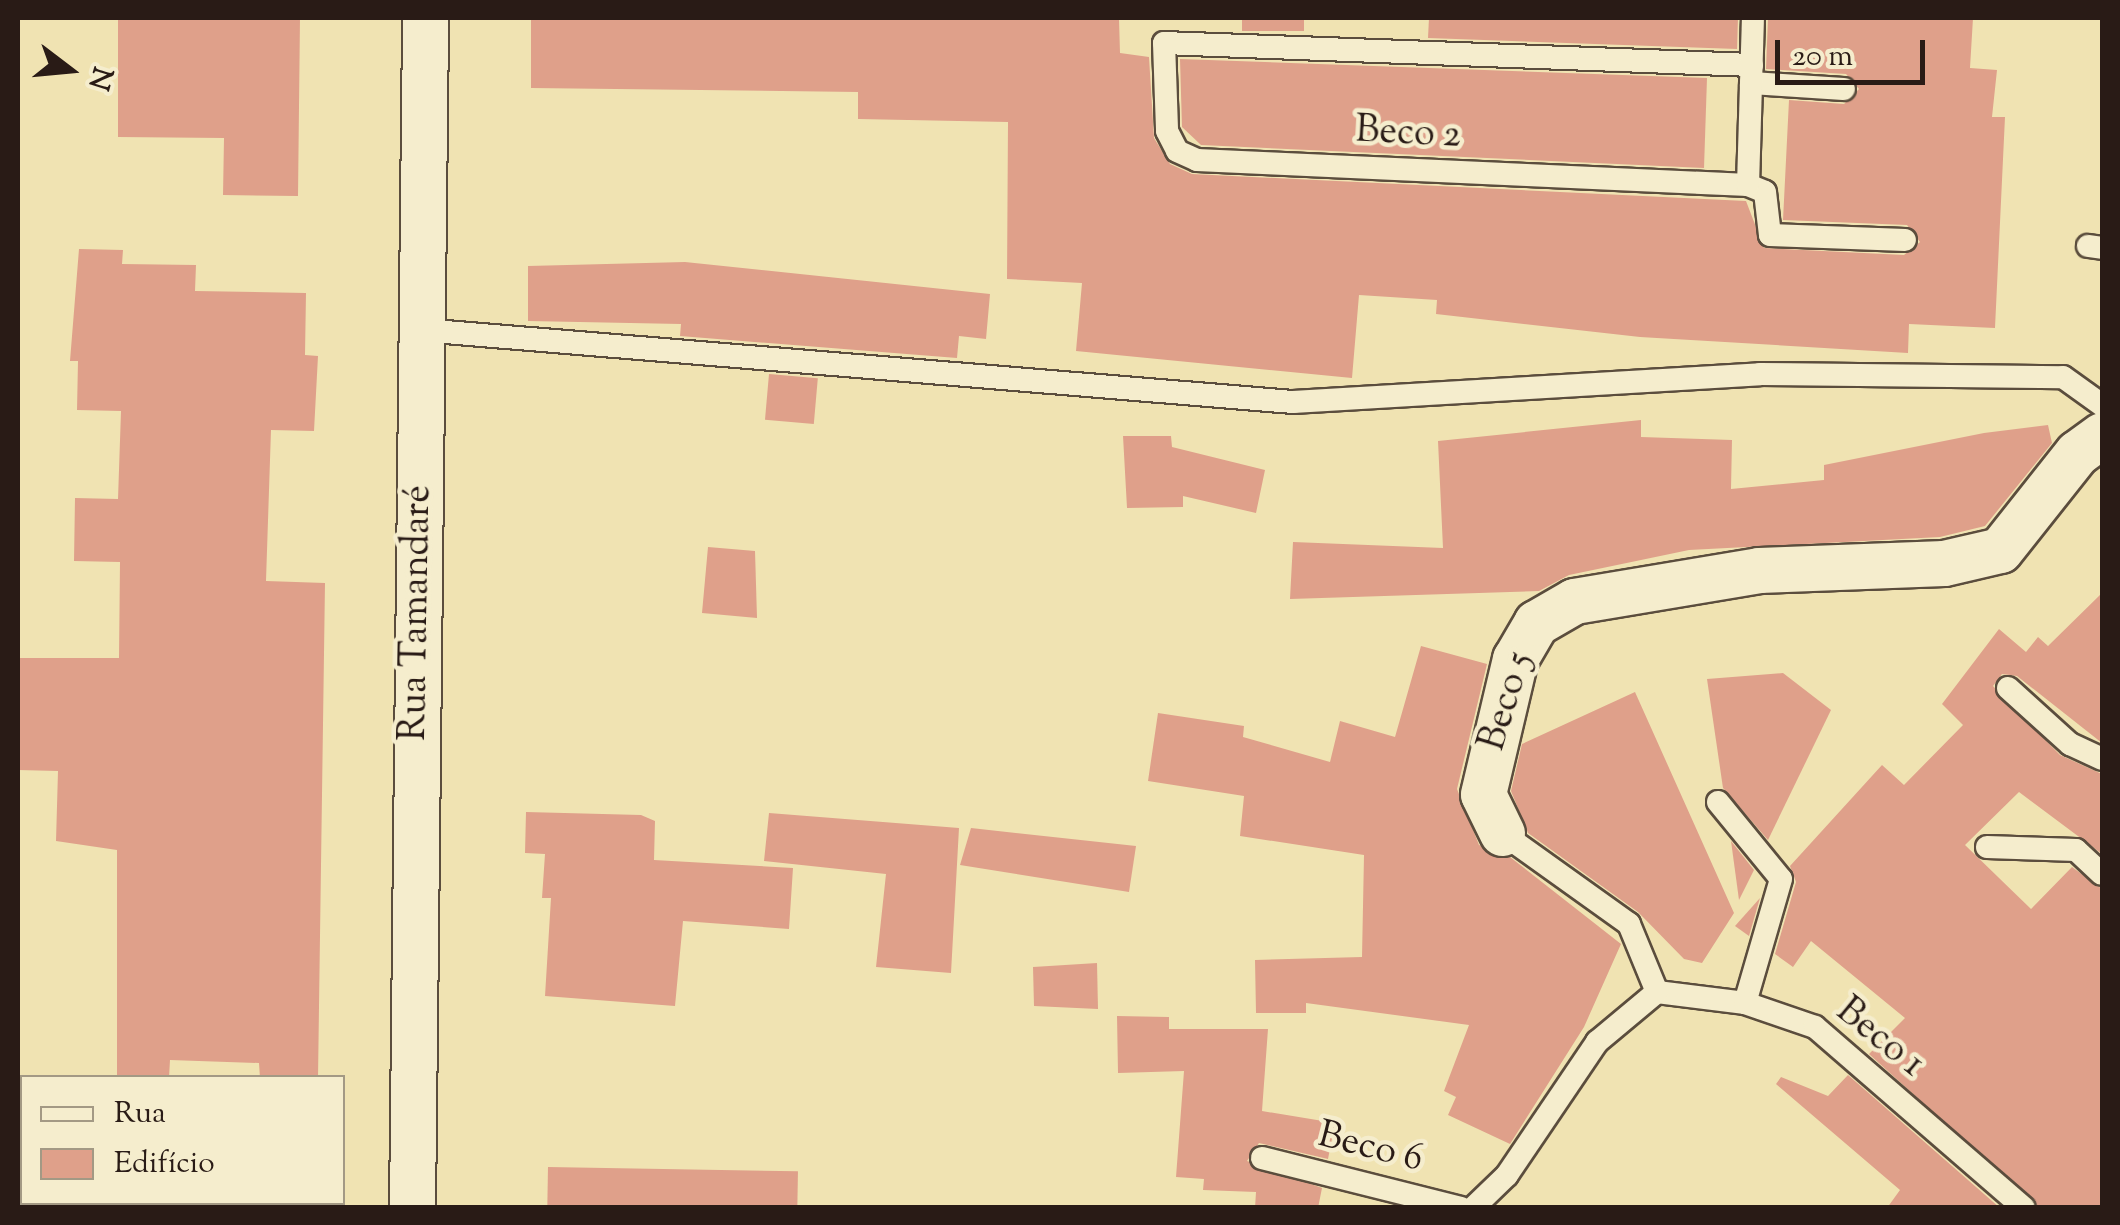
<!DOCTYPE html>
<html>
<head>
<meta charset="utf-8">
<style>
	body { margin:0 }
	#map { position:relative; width:2120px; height:1225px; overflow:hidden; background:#f0e3b2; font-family:"Sorts Mill Goudy",serif }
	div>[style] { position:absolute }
	.building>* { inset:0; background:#dfa08a; transform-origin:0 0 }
	.roads { filter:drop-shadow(2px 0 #5b4d3d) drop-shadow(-2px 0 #5b4d3d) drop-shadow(0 2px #5b4d3d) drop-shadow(0 -2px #5b4d3d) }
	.service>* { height:22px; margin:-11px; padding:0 11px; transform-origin:11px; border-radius:11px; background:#f5edcd }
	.minor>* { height:45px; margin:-22.5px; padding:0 22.5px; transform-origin:22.5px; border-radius:22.5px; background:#f5edcd }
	span { translate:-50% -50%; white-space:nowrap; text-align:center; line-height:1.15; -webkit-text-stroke:9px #f5edcd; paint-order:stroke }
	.street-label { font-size:38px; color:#291b16 }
	.frame { position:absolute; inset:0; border:20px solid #291b16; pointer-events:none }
	.legend { position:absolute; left:20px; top:1075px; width:325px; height:130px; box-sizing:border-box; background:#f5edcd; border:2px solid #a39984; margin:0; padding:12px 18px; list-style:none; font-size:30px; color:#291b16 }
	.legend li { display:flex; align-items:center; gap:20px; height:50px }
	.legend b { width:50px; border:2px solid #a39984 }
	.north { position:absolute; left:20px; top:20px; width:100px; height:100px; -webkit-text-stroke:8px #f5edcd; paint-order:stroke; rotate:106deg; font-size:28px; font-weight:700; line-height:40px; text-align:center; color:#291b16 }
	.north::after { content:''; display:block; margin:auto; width:35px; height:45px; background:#291b16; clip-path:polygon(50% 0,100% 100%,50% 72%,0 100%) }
	.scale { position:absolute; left:1775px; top:40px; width:150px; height:45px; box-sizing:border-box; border:5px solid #291b16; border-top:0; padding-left:12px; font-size:30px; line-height:35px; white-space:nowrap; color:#291b16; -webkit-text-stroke:8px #f5edcd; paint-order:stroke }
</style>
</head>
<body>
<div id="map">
	<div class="building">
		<i style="clip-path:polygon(118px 18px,300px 18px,298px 196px,223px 195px,224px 138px,118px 137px)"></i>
		<i style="clip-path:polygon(531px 18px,1119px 18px,1120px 53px,1149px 57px,1154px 138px,1170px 164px,1192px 174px,1746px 201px,1764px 248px,1904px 255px,1920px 242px,1907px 225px,1783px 220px,1789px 100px,1844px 104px,1859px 89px,1846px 74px,1766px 69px,1768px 18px,1973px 18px,1970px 68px,1997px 70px,1992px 117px,2005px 117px,1995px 328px,1909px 324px,1908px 353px,1640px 337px,1436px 314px,1437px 300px,1359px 295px,1352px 378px,1076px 351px,1082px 283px,1007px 279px,1008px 122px,858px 119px,858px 92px,531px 88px)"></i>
		<i style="left:1242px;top:18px;width:62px;height:13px"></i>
		<i style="clip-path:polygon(1429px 18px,1738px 18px,1737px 49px,1428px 38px)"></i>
		<i style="clip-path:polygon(1180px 59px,1707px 78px,1704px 168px,1201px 145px,1182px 127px)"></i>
		<i style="clip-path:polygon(79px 249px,123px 250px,122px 264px,196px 265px,195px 291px,306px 293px,305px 355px,318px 356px,314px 431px,271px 430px,266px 581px,325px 583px,318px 1078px,260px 1078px,259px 1063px,170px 1060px,169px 1078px,117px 1078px,117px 850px,56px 841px,58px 771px,18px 770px,18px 658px,119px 658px,120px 562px,74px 561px,75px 498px,118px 499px,121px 411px,77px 410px,78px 361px,70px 361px)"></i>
		<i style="clip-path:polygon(685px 262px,990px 294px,986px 339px,959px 336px,957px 358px,680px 336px,681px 324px,528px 321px,528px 266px)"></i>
		<i style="left:769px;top:374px;width:49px;height:46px;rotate:5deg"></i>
		<i style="clip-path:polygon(1641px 420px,1641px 437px,1732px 440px,1731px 489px,1824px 480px,1824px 465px,1984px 433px,2048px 425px,2052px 443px,1985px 526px,1940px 537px,1689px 550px,1569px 575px,1539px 591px,1290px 599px,1293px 542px,1443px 548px,1438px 441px)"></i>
		<i style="clip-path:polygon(1123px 436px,1171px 436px,1172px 447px,1265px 470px,1256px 513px,1183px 496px,1183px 507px,1127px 508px)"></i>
		<i style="clip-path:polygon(708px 547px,755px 551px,757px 618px,702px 613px)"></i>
		<i style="clip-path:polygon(2102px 593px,2102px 743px,2017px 676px,2002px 674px,1993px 686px,2060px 755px,2102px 774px,2102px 854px,2019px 792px,1965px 845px,2031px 909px,2072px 867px,2102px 889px,2102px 1208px,2039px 1208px,1869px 1054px,1905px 1018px,1811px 941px,1793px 967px,1775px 954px,1796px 882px,1790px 866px,1882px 765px,1904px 785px,1963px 725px,1942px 704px,1999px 629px,2026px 652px,2038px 637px,2048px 646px)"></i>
		<i style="clip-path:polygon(1421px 646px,1487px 664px,1457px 789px,1479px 845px,1510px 857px,1621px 944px,1584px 1027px,1510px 1144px,1448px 1115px,1456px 1097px,1444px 1091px,1469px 1025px,1306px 1003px,1306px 1013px,1256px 1013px,1255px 960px,1362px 957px,1364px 855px,1240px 836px,1244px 796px,1148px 781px,1158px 713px,1244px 726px,1243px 737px,1330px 762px,1340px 721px,1395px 737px)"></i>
		<i style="clip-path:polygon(1783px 673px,1831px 710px,1768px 840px,1723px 788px,1707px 679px)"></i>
		<i style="clip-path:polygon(1635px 692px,1734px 913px,1702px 963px,1684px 959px,1638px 912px,1528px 833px,1511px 791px,1522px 744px)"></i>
		<i style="clip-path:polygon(526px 812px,641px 815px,655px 821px,654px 860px,793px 868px,789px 929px,683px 921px,675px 1006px,545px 996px,551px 898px,542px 898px,545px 854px,525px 853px)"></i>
		<i style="clip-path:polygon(769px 813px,959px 828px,951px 973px,876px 967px,886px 874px,764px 861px)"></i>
		<i style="clip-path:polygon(971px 828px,1136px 846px,1129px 892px,960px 865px)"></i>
		<i style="clip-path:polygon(1731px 841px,1754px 870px,1739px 900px)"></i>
		<i style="clip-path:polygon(1760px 898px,1749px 936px,1735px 926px)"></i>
		<i style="clip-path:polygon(1097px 963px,1098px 1009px,1034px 1006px,1033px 967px)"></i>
		<i style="clip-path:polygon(1117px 1016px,1169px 1017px,1169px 1029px,1268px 1029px,1262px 1111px,1335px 1123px,1328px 1159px,1259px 1143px,1247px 1161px,1322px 1188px,1318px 1208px,1255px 1208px,1256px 1192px,1203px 1190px,1204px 1179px,1176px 1177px,1184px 1071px,1118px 1073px)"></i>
		<i style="clip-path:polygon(1848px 1075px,2000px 1208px,1887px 1208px,1900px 1190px,1776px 1084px,1781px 1077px,1828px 1096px)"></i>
		<i style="left:548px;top:1167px;width:250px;height:41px;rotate:1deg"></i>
	</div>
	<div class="roads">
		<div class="service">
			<i style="left:1752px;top:65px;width:588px;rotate:-177.86deg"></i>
			<i style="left:1164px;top:43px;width:88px;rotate:88deg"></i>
			<i style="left:1167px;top:131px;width:22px;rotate:63deg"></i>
			<i style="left:1177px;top:151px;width:22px;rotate:24deg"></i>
			<i style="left:1197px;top:160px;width:552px;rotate:2.6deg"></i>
			<i style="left:1748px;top:185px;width:18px;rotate:22deg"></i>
			<i style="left:1765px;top:192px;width:43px;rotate:83.4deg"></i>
			<i style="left:1770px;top:235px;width:135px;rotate:2.1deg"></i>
			<i style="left:1751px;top:83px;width:93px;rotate:3.7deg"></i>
			<i style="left:1748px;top:185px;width:167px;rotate:-88.3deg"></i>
			<i style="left:2088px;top:246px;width:14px;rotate:8deg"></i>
			<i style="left:421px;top:330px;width:875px;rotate:4.72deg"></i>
			<i style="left:1293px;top:402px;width:468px;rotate:-3.4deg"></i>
			<i style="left:1760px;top:374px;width:303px;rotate:0.6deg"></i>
			<i style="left:2063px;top:377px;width:48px;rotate:35.7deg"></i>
			<i style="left:2008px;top:688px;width:84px;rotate:42.1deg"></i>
			<i style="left:2070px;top:744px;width:35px;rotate:25deg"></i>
			<i style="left:1718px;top:802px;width:99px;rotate:50.7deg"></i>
			<i style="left:1781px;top:879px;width:129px;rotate:106.2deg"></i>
			<i style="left:1987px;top:847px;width:89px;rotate:1.9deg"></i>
			<i style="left:2076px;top:850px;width:35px;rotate:43deg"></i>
			<i style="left:1657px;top:992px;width:89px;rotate:7.1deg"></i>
			<i style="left:1745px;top:1003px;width:74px;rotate:18.9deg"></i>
			<i style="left:1815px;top:1027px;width:276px;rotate:40.9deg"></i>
			<i style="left:1262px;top:1158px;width:205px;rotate:14.1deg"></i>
			<i style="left:1473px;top:1208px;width:47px;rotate:-44.1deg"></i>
			<i style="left:1507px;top:1175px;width:161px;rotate:-55.9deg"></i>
			<i style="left:1597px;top:1042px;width:78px;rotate:-39.8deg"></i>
			<i style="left:1657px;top:992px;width:74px;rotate:-112.4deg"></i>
			<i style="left:1629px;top:924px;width:156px;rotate:-144.4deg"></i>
		</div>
		<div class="minor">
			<i style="left:1502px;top:833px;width:43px;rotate:-116deg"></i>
			<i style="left:1483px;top:794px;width:139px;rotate:-76.7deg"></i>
			<i style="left:1515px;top:659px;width:42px;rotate:-59.7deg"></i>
			<i style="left:1536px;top:623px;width:44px;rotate:-30.1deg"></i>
			<i style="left:1574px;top:601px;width:188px;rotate:-9.5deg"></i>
			<i style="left:1759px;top:570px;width:185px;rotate:-2.2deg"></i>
			<i style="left:1944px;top:563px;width:57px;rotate:-13.1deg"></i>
			<i style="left:2000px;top:550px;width:124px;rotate:-51.6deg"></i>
			<i style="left:2077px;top:453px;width:31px;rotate:-36deg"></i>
			<i style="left:412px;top:1208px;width:1190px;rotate:-89.37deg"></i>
		</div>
	</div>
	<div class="street-label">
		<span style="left:1408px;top:135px;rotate:3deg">Beco 2</span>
		<span style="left:418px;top:613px;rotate:-89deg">Rua Tamandaré</span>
		<span style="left:1508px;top:702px;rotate:-73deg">Beco 5</span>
		<span style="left:1879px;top:1039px;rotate:39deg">Beco 1</span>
		<span style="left:1370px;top:1149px;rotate:14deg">Beco 6</span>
	</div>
	<div class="frame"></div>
	<ul class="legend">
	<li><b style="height:12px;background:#f5edcd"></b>Rua</li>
	<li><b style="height:28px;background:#dfa08a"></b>Edifício</li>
	</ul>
	<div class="north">N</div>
	<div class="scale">20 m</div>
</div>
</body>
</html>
